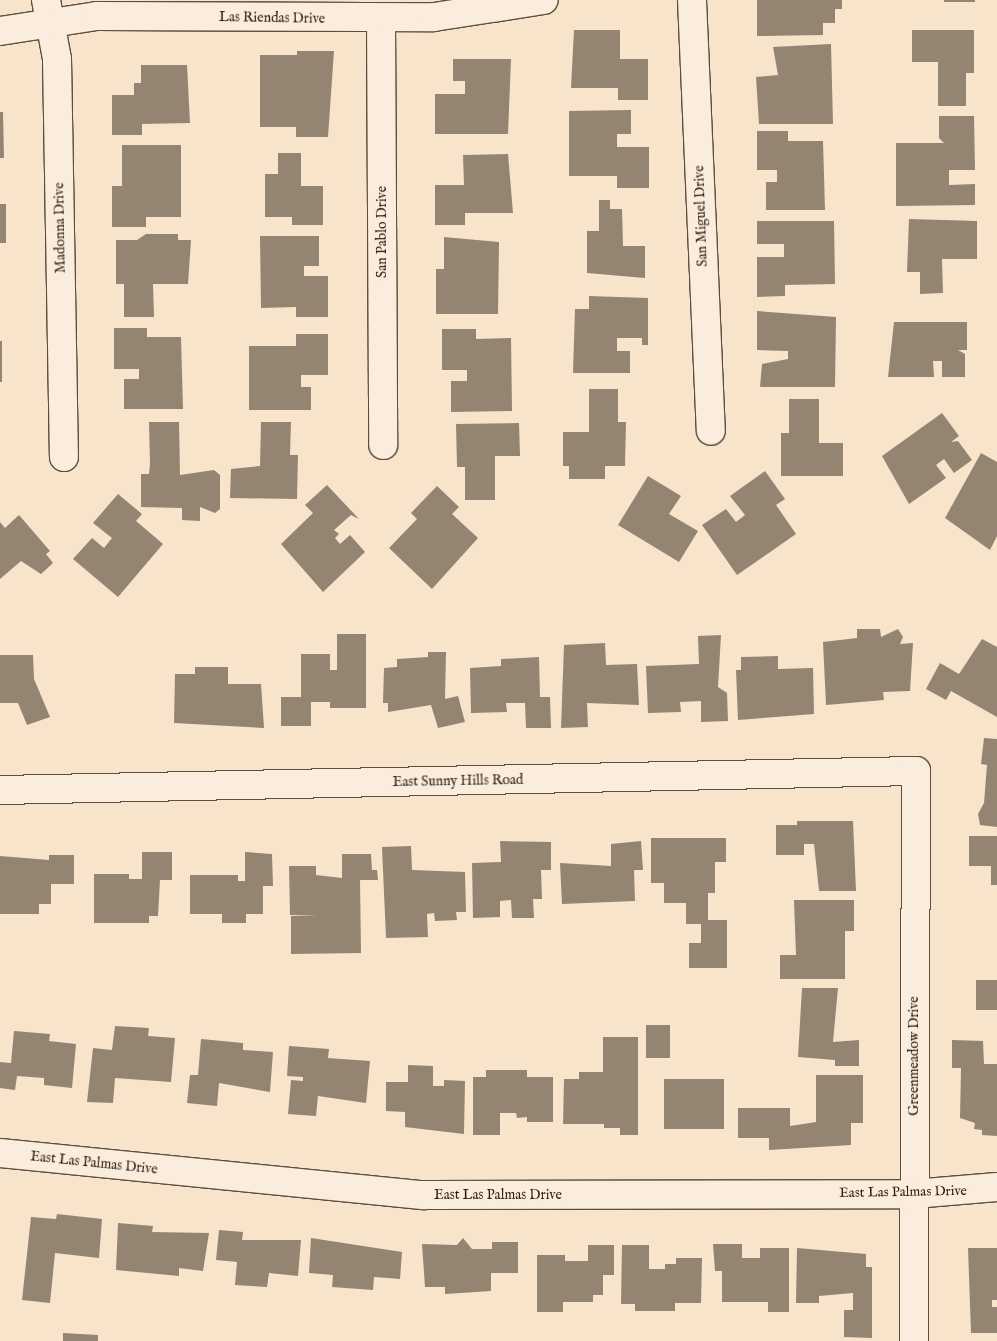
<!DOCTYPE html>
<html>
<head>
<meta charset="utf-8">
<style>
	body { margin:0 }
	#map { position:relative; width:997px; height:1341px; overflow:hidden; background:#f7e4cb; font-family:"IM FELL English",serif }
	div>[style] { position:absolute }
	.building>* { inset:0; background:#948472; transform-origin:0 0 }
	.roads { filter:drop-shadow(1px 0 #5c4f40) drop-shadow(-1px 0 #5c4f40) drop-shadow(0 1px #5c4f40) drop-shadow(0 -1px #5c4f40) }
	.street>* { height:28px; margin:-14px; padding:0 14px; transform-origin:14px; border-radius:14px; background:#faeddd }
	.secondary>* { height:28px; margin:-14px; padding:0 14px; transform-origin:14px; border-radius:14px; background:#faeddd }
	span { translate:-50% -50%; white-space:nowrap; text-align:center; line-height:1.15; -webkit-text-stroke:4px #faeddd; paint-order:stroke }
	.street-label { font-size:14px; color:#291d12 }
</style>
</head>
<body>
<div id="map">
	<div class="building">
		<i style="clip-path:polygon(757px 0,842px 0,842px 9px,835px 9px,835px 23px,823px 23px,823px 35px,757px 36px)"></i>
		<i style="left:944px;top:0;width:31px;height:2px"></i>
		<i style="clip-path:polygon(574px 30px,620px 30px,620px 59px,648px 59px,648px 100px,618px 100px,618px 88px,571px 88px)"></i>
		<i style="clip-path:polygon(912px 30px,974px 30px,974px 73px,966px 73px,966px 106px,938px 106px,938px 62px,912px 62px)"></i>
		<i style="clip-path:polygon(831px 44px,833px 124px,759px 124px,756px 77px,778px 75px,773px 47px)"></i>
		<i style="clip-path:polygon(297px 51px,334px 51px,328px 137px,296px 137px,296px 127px,260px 127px,260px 55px,297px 55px)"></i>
		<i style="clip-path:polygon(453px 59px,511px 59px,508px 134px,435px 134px,435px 94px,465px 94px,465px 81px,453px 81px)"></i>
		<i style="clip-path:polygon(141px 65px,187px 65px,190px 123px,142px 124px,142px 135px,112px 135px,112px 95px,134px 95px,134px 83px,141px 83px)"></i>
		<i style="clip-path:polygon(631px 110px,631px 134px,617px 134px,617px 147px,649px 147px,649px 188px,617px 188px,617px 176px,569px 176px,569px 111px)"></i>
		<i style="clip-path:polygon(0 112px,3px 112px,4px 158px,0 158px)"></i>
		<i style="clip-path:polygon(939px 116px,974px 116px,975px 170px,949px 170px,949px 185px,975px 184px,975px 205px,896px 206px,896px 143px,944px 143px,939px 138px)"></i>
		<i style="clip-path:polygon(757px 131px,788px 131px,788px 141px,823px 141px,825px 210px,766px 210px,766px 182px,777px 182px,777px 170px,757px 170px)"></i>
		<i style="clip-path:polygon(122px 145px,181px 145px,181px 217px,146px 217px,146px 227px,112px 227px,112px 186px,122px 186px)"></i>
		<i style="clip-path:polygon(278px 153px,301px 153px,301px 186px,323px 186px,323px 225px,292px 225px,292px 217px,265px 217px,265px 174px,278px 174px)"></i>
		<i style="clip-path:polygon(508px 154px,513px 213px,465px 213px,465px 225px,435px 225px,435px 185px,464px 185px,463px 155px)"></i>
		<i style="clip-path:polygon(599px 200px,610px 200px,610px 209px,622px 209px,623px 246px,645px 246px,645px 278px,587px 273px,587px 231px,599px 231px)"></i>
		<i style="left:0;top:204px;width:6px;height:39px"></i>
		<i style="clip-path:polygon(909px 219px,977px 221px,977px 259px,942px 259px,943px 293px,920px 294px,920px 272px,907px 272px)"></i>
		<i style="clip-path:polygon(757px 221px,834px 221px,835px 284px,785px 285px,785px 296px,757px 297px,757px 257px,784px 257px,784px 244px,757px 244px)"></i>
		<i style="clip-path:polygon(146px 234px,178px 234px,178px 240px,191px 240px,188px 284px,153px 284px,154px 317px,124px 317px,124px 284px,116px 284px,116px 240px,137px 240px)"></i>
		<i style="clip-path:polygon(260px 236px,319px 236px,319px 266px,304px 266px,304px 276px,328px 276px,328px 317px,296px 317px,296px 307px,261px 308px)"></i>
		<i style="clip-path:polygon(444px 237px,499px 242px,498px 314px,436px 314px,436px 269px,444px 269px)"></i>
		<i style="clip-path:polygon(589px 296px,648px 298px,648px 345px,642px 345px,642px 338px,617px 338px,617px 351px,630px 351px,630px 373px,573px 373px,575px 309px,589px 309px)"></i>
		<i style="clip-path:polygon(757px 311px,836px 317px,835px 387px,760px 387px,762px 364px,788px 359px,788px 351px,757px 350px)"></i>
		<i style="clip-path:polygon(894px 322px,967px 322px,967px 350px,958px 350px,965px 354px,965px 377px,942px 377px,942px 361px,933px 361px,934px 377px,888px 377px)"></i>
		<i style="clip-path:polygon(114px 328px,147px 328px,147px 337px,181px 337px,183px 409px,124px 409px,124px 379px,139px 379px,139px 369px,114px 369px)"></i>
		<i style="clip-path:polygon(442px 329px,476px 329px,476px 339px,511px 338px,512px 411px,451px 412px,451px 381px,467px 381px,467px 370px,442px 370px)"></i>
		<i style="clip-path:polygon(296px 334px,328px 334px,328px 375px,301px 375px,301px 387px,311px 387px,311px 410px,249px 410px,249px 346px,296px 346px)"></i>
		<i style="left:0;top:341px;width:2px;height:41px"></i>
		<i style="clip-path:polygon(589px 389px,618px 389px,618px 422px,626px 422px,625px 466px,605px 466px,605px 479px,569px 479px,569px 466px,563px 466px,563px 432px,589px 432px)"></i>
		<i style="clip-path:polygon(789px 399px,819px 399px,819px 443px,843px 443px,843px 476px,781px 476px,781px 433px,789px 433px)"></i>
		<i style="clip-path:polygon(942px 413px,959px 436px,951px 442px,958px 441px,972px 460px,954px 473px,944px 459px,936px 465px,946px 478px,909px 504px,882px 456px)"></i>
		<i style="clip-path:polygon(149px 422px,179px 422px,180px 475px,214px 470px,220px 475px,220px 509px,215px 513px,200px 507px,200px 521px,182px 520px,182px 508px,141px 507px,141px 474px,149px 474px,150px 464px)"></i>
		<i style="clip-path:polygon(261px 422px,291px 422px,290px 455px,298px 455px,297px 499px,230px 498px,231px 469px,260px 466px)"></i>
		<i style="clip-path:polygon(519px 423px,520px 456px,495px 456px,495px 500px,465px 500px,465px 467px,457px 467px,456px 424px)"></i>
		<i style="clip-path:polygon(981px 453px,997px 462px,997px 536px,990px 550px,945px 518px)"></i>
		<i style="clip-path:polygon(765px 471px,785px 499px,776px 505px,796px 534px,737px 575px,702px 525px,726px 509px,736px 522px,745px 515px,730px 496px)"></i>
		<i style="clip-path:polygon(648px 476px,681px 496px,669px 514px,698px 531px,679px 562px,618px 525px)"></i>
		<i style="clip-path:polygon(327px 485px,359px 519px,351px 515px,334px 530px,339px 534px,335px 538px,340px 544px,350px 535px,365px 552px,323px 592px,281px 544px,313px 513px,305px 505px)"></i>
		<i style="clip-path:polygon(437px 486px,459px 507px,452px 514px,478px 538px,432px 589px,389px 548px,417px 519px,411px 513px)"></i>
		<i style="clip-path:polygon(118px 494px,142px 514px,136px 521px,163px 544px,118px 597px,73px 559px,92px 538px,104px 548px,112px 538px,93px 523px)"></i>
		<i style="clip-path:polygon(19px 515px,50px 551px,46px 554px,53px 563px,41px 574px,21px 561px,0 579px,0 522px,5px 528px)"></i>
		<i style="clip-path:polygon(857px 629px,880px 629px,881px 637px,898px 629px,903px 637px,900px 644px,913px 643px,910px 691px,883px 692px,884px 700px,826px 705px,823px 642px,857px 638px)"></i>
		<i style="clip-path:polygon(337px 634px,366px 634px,366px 708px,330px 708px,330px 702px,311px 702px,311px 726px,281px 726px,281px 697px,301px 697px,301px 654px,330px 654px,330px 670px,337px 670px)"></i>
		<i style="clip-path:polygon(721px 635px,718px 687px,727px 693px,728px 721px,701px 722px,701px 701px,680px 702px,681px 712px,648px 713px,646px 666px,699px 664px,698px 636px)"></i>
		<i style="clip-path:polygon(982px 639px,997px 647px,997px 717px,951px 691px,946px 700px,926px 689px,940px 663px,959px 674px)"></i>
		<i style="clip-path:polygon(605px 643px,606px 665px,637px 664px,639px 705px,587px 703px,588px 727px,561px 728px,564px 645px)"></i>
		<i style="clip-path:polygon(428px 652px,446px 652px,445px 699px,458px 696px,465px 722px,438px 728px,431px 705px,388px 712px,388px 703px,383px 703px,384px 668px,397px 667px,397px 659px,428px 657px)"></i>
		<i style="clip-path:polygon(0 655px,33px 655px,34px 679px,50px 717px,27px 725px,18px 703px,0 703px)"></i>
		<i style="clip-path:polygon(778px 656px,778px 669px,813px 668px,814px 714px,738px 720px,736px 670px,741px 670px,741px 657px)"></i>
		<i style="clip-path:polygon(539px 657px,540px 697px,550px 697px,551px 728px,526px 728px,525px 703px,506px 703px,507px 712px,471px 713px,470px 668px,501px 666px,501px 659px)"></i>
		<i style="clip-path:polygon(195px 667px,228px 667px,228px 684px,261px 684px,264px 728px,174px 723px,175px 674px,195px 674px)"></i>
		<i style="clip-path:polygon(984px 738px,997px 739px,997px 827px,980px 825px,978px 814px,984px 803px,987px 765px,981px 764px)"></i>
		<i style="clip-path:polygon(797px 821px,853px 821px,856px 891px,819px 891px,814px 844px,804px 844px,804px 855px,776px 855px,776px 825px,797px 825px)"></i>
		<i style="clip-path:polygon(969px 836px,997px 836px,997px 885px,991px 885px,991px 866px,969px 866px)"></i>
		<i style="clip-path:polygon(651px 838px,726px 838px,726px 862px,715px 862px,715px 893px,708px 893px,708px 920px,727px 920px,727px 968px,689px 968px,689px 943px,701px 943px,701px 924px,686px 924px,686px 903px,664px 903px,664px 883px,651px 883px)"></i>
		<i style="clip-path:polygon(500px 841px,551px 842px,551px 870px,541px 870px,542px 899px,533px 899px,534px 918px,512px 918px,511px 900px,500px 901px,500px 917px,473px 918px,472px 863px,501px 862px)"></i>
		<i style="clip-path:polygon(641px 841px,643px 870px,634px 870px,635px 901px,562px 904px,560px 863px,611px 866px,611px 844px)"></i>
		<i style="clip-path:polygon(411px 846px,412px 870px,465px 872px,466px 912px,456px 912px,457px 920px,435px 921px,434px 913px,427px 914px,428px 937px,386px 938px,382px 847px)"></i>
		<i style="clip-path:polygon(142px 852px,172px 852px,172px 880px,160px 880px,158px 916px,149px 916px,149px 923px,94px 923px,94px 874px,129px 874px,129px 879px,142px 879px)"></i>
		<i style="clip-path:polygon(245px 852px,272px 854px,273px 886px,263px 886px,263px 914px,246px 914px,246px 923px,222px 923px,222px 914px,190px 914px,190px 875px,238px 875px,238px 881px,245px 881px)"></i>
		<i style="clip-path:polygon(342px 854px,371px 854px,372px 870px,377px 870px,378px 880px,360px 880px,361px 953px,291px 954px,291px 916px,317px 915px,290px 915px,289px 866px,316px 866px,316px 875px,342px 878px)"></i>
		<i style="clip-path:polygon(49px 855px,74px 855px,74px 884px,51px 884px,51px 904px,39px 904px,39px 914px,0 914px,0 856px,49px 860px)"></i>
		<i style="clip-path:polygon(794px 900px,854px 900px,854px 931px,845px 931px,845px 979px,780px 979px,780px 955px,796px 955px)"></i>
		<i style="left:976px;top:980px;width:21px;height:30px"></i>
		<i style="clip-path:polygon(802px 988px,838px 988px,833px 1042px,859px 1040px,859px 1066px,835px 1066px,835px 1060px,798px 1057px)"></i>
		<i style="left:646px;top:1025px;width:24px;height:33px"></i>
		<i style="clip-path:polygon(115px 1026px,149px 1028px,148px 1036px,175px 1038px,171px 1082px,115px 1078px,113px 1103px,87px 1102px,93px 1048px,112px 1050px)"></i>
		<i style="clip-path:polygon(14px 1031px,50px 1034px,49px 1041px,76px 1044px,72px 1088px,44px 1085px,44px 1078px,17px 1076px,15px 1090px,0 1088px,0 1062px,11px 1063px)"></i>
		<i style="clip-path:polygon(603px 1037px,638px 1037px,638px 1135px,620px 1135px,620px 1128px,604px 1128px,604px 1124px,563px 1124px,564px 1079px,579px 1079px,579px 1072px,603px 1072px)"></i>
		<i style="clip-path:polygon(201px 1039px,243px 1043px,243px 1050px,273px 1052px,270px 1092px,219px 1083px,217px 1106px,187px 1103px,190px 1075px,198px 1075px)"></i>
		<i style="clip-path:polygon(952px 1040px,983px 1041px,984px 1064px,997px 1064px,997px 1136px,982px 1135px,982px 1130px,974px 1129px,975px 1123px,960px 1118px,961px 1068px,952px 1068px)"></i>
		<i style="clip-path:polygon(289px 1046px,329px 1049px,328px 1058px,370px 1061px,366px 1103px,318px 1096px,316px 1116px,288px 1114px,291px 1080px,303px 1081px,303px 1077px,287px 1076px)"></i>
		<i style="clip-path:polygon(408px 1065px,433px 1066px,433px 1086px,444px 1086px,444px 1080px,465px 1081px,464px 1134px,405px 1127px,405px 1112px,386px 1111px,386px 1082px,408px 1082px)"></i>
		<i style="clip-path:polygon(486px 1070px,527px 1070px,527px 1077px,553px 1077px,553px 1122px,527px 1122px,527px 1117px,517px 1118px,516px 1113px,500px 1113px,500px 1135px,473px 1135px,473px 1077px,486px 1077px)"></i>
		<i style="clip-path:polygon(816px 1075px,863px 1075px,863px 1123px,851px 1123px,851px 1145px,769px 1150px,769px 1138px,738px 1138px,738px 1108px,790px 1108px,790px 1126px,816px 1122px)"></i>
		<i style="left:664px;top:1079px;width:60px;height:50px"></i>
		<i style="clip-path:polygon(57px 1214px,102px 1219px,99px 1258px,55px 1253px,50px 1303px,22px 1300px,31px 1217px,56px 1219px)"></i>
		<i style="clip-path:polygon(118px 1223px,153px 1226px,152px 1232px,209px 1233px,203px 1271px,179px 1268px,179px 1276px,116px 1270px)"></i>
		<i style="clip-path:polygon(219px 1230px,243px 1232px,242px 1240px,301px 1240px,298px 1276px,269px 1273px,267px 1287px,235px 1285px,237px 1262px,216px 1260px)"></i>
		<i style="clip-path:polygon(311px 1238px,402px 1252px,400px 1279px,374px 1277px,373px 1290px,332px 1287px,333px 1275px,309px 1273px)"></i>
		<i style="clip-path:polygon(463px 1238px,472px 1249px,492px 1249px,492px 1242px,518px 1242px,518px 1273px,491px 1273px,491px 1291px,445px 1294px,445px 1287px,425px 1287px,422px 1244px,457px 1245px)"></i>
		<i style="clip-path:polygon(713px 1244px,742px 1244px,742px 1258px,760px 1258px,760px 1248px,789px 1248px,789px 1312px,768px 1312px,768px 1302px,722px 1302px,722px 1271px,715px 1271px)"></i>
		<i style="clip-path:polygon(588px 1245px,614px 1245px,614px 1275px,603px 1275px,603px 1295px,593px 1295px,593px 1302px,563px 1302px,563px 1312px,537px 1312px,537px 1255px,565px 1255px,565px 1261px,588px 1261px)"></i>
		<i style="clip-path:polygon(622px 1245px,649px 1245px,649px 1269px,665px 1269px,665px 1264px,676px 1264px,676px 1258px,702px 1258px,701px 1303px,675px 1303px,675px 1311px,635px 1311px,635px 1304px,621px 1304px)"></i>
		<i style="clip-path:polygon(797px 1248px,866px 1254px,866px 1267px,872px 1267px,872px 1338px,844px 1337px,844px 1310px,853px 1310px,853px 1293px,819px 1296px,819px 1303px,796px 1303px)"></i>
		<i style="clip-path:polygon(968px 1248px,997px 1248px,997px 1300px,992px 1300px,992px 1307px,997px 1307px,997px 1333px,971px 1333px)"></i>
		<i style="clip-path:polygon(63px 1333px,98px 1335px,98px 1341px,63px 1341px)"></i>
	</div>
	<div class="roads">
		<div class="street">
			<i style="left:46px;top:0;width:60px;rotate:79.4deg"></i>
			<i style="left:57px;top:59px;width:398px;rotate:89deg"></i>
			<i style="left:692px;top:0;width:431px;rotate:87.5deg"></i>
			<i style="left:381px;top:19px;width:426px;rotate:89.7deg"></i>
			<i style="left:0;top:31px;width:98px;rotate:-8.8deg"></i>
			<i style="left:97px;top:16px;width:337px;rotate:0.2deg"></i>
			<i style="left:434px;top:17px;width:111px;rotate:-8.8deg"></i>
			<i style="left:0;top:790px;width:916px;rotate:-1.19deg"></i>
			<i style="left:916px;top:771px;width:570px;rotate:90.2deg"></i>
		</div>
		<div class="secondary">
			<i style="left:0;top:1153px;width:425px;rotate:5.7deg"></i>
			<i style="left:423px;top:1195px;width:491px;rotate:-0.1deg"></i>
			<i style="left:914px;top:1194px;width:83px;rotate:-4.8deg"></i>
		</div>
	</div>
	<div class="street-label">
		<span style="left:272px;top:18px;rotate:1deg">Las Riendas Drive</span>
		<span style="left:701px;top:216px;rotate:-92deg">San Miguel Drive</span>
		<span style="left:60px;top:228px;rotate:-91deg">Madonna Drive</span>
		<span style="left:382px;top:232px;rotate:-90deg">San Pablo Drive</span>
		<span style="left:458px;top:781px;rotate:-1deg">East Sunny Hills Road</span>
		<span style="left:914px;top:1056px;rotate:-90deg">Greenmeadow Drive</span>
		<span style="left:94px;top:1163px;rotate:6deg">East Las Palmas Drive</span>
		<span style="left:903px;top:1192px;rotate:-1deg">East Las Palmas Drive</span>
		<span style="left:498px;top:1195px">East Las Palmas Drive</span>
	</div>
</div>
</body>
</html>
